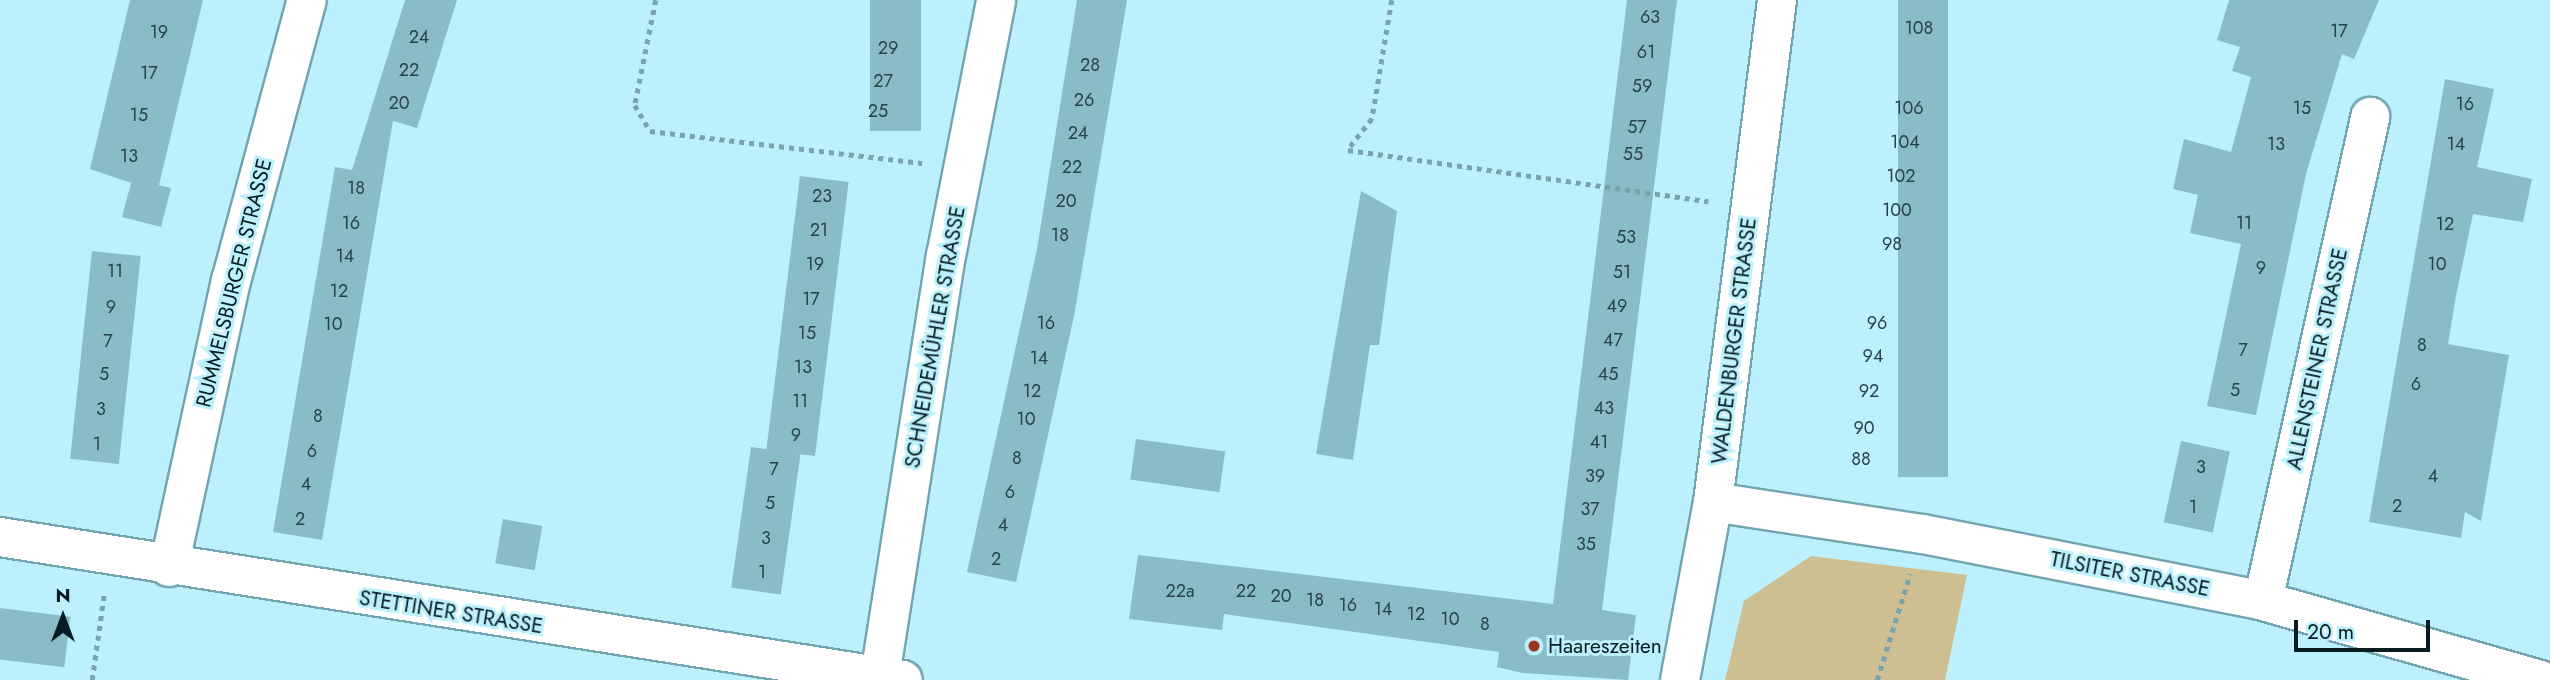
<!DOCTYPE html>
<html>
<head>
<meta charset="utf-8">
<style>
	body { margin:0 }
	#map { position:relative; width:2550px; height:680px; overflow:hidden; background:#bcf0fc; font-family:Jost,sans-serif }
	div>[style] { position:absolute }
	.green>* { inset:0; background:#cdbf91 }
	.building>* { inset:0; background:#89bcc7; transform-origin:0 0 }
	.path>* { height:4.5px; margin-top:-2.25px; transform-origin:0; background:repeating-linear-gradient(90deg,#7aa3ac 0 5px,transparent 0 10px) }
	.roads { filter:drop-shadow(2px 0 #73a5b0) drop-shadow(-2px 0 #73a5b0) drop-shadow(0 2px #73a5b0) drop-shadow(0 -2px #73a5b0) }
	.minor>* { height:38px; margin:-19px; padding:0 19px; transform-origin:19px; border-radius:19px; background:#fff }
	.dots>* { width:19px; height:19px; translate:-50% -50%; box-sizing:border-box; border:4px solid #bcf0fc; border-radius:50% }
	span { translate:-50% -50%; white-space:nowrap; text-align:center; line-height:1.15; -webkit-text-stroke:6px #bcf0fc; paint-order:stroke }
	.number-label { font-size:18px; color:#28444a }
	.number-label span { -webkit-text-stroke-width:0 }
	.street-label { font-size:21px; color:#071c20 }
	.poi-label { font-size:21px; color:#071c20 }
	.left { translate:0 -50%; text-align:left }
	.north { position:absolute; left:28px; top:582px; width:70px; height:70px; -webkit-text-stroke:5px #bcf0fc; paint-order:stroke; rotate:0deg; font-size:19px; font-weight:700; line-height:28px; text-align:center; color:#071c20 }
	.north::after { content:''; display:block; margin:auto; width:24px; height:32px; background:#071c20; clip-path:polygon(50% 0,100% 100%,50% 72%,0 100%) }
	.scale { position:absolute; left:2294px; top:620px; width:136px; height:32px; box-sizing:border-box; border:4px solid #071c20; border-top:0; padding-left:9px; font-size:21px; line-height:24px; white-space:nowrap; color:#071c20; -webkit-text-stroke:5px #bcf0fc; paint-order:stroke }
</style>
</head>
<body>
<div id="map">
	<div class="green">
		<i style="clip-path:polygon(1811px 556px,1967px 575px,1945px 680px,1725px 680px,1744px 601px)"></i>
	</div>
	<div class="building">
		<i style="clip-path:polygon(130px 0,203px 0,159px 185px,171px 188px,161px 227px,122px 217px,131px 183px,90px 169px)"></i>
		<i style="clip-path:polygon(405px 0,457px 0,417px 128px,393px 121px,322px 540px,273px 532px,335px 167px,352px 170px)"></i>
		<i style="left:870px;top:0;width:51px;height:131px"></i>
		<i style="clip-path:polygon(1077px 0,1127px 0,1075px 311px,1016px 582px,967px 572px,1037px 249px)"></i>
		<i style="clip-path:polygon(1627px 0,1677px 0,1602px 610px,1636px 615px,1628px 680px,1523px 673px,1497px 667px,1499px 652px,1224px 614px,1222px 630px,1129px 619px,1138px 555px,1553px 604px)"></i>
		<i style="left:1898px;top:0;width:50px;height:477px"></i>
		<i style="clip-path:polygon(2229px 0,2379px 0,2354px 59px,2342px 54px,2306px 174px,2256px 415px,2207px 406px,2241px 244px,2190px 233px,2198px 195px,2173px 189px,2184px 139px,2231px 152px,2251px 77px,2232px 71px,2240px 47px,2217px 40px)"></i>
		<i style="clip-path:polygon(2445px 79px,2494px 89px,2477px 167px,2532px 179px,2523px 222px,2473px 214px,2456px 296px,2448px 344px,2509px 355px,2481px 521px,2465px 512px,2461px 538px,2369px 522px)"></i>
		<i style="left:800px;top:176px;width:49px;height:276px;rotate:7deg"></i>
		<i style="clip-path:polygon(1361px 191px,1397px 211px,1379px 345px,1370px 345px,1353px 460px,1316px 454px)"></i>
		<i style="left:92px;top:251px;width:49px;height:209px;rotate:6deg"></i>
		<i style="left:1136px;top:439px;width:90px;height:41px;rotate:8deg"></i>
		<i style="left:2181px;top:441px;width:50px;height:83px;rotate:12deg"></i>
		<i style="left:751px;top:447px;width:50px;height:142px;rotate:8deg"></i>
		<i style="left:503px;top:519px;width:40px;height:45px;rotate:10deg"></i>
		<i style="left:0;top:608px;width:71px;height:51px;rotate:7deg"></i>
	</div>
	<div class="path">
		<i style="left:656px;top:0;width:107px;rotate:101.3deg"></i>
		<i style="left:635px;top:105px;width:30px;rotate:60deg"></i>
		<i style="left:650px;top:131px;width:274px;rotate:6.7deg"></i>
		<i style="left:1392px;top:0;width:121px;rotate:99.5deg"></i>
		<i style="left:1372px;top:119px;width:39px;rotate:128deg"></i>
		<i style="left:1348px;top:150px;width:364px;rotate:8.1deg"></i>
		<i style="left:92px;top:680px;width:86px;rotate:-82deg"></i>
		<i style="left:1877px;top:680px;width:111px;rotate:-72.7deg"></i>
	</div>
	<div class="roads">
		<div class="minor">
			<i style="left:1713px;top:502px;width:212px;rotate:8.7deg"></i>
			<i style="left:1923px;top:534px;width:347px;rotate:11.1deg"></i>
			<i style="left:2263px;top:601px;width:288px;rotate:15.9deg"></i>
			<i style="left:0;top:537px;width:914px;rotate:9deg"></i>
			<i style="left:169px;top:567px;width:293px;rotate:-77.8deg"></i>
			<i style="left:231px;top:281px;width:291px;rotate:-74.9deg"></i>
			<i style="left:2263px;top:601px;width:496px;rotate:-77.5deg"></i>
			<i style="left:880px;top:676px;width:425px;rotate:-81.1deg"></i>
			<i style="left:946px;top:256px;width:261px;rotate:-78.9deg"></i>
			<i style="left:1680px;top:680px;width:181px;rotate:-79.5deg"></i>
			<i style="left:1713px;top:502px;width:506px;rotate:-82.73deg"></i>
		</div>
	</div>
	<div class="dots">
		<i style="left:1534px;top:646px;background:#9c331e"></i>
	</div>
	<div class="number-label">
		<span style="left:1650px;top:17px">63</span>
		<span style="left:1919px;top:28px">108</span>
		<span style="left:2339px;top:31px">17</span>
		<span style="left:159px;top:32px">19</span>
		<span style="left:419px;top:37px">24</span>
		<span style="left:888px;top:48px">29</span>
		<span style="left:1646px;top:52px">61</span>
		<span style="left:1090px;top:65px">28</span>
		<span style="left:409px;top:70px">22</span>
		<span style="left:149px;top:73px">17</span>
		<span style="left:883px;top:81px">27</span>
		<span style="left:1642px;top:86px">59</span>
		<span style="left:1084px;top:100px">26</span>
		<span style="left:399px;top:103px">20</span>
		<span style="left:2465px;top:104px">16</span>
		<span style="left:1909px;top:108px">106</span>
		<span style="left:2302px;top:108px">15</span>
		<span style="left:878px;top:111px">25</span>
		<span style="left:139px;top:115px">15</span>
		<span style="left:1637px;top:127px">57</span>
		<span style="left:1078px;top:133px">24</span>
		<span style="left:1905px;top:142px">104</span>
		<span style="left:2276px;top:144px">13</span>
		<span style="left:2456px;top:144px">14</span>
		<span style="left:1633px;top:154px">55</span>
		<span style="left:129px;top:156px">13</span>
		<span style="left:1072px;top:167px">22</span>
		<span style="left:1901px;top:176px">102</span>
		<span style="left:356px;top:188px">18</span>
		<span style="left:822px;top:196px">23</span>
		<span style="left:1066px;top:201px">20</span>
		<span style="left:1897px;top:210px">100</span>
		<span style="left:351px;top:223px">16</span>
		<span style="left:2244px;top:223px">11</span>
		<span style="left:2445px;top:224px">12</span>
		<span style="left:819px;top:230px">21</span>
		<span style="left:1060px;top:235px">18</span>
		<span style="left:1626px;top:237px">53</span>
		<span style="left:1892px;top:244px">98</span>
		<span style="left:345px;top:256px">14</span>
		<span style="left:815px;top:264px">19</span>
		<span style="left:2437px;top:264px">10</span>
		<span style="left:2261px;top:268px">9</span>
		<span style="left:115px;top:271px">11</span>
		<span style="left:1622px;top:272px">51</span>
		<span style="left:339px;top:291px">12</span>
		<span style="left:811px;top:299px">17</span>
		<span style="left:1617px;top:306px">49</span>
		<span style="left:111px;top:307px">9</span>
		<span style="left:1046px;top:323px">16</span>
		<span style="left:1877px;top:323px">96</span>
		<span style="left:333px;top:324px">10</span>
		<span style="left:807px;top:333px">15</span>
		<span style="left:1613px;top:340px">47</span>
		<span style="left:108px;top:341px">7</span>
		<span style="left:2422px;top:345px">8</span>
		<span style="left:2243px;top:350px">7</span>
		<span style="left:1873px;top:356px">94</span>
		<span style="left:1039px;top:358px">14</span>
		<span style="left:803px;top:367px">13</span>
		<span style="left:104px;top:374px">5</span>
		<span style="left:1608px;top:374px">45</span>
		<span style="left:2416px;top:384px">6</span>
		<span style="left:2235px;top:390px">5</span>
		<span style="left:1032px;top:391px">12</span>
		<span style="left:1869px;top:391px">92</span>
		<span style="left:800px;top:401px">11</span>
		<span style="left:1604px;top:408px">43</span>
		<span style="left:101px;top:409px">3</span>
		<span style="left:318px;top:416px">8</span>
		<span style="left:1026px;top:419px">10</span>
		<span style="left:1864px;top:428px">90</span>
		<span style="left:796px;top:435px">9</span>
		<span style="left:1599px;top:442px">41</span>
		<span style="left:97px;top:444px">1</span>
		<span style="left:312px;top:451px">6</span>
		<span style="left:1017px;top:458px">8</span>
		<span style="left:1861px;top:459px">88</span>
		<span style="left:2201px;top:467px">3</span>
		<span style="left:774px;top:469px">7</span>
		<span style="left:1595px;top:476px">39</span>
		<span style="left:2433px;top:476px">4</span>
		<span style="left:306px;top:484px">4</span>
		<span style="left:1010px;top:492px">6</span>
		<span style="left:770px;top:503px">5</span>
		<span style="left:2397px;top:506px">2</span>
		<span style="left:2193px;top:507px">1</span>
		<span style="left:1590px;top:509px">37</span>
		<span style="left:300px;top:519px">2</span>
		<span style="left:1003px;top:525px">4</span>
		<span style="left:766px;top:538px">3</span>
		<span style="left:1586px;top:544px">35</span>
		<span style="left:996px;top:559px">2</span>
		<span style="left:762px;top:572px">1</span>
		<span style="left:1180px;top:591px">22a</span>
		<span style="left:1246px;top:591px">22</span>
		<span style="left:1281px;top:596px">20</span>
		<span style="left:1315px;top:600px">18</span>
		<span style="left:1348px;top:605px">16</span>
		<span style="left:1383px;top:609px">14</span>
		<span style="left:1416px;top:614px">12</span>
		<span style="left:1450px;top:619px">10</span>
		<span style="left:1485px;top:624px">8</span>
	</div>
	<div class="street-label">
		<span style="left:234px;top:283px;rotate:-76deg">RUMMELSBURGER STRASSE</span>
		<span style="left:935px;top:337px;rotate:-80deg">SCHNEIDEMÜHLER STRASSE</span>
		<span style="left:1734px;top:341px;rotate:-83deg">WALDENBURGER STRASSE</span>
		<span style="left:2317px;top:359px;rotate:-78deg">ALLENSTEINER STRASSE</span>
		<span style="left:2130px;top:574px;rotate:11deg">TILSITER STRASSE</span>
		<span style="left:451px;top:612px;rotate:9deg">STETTINER STRASSE</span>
	</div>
	<div class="poi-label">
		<span class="left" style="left:1548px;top:646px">Haareszeiten</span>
	</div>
	<div class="north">N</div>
	<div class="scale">20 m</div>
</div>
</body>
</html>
